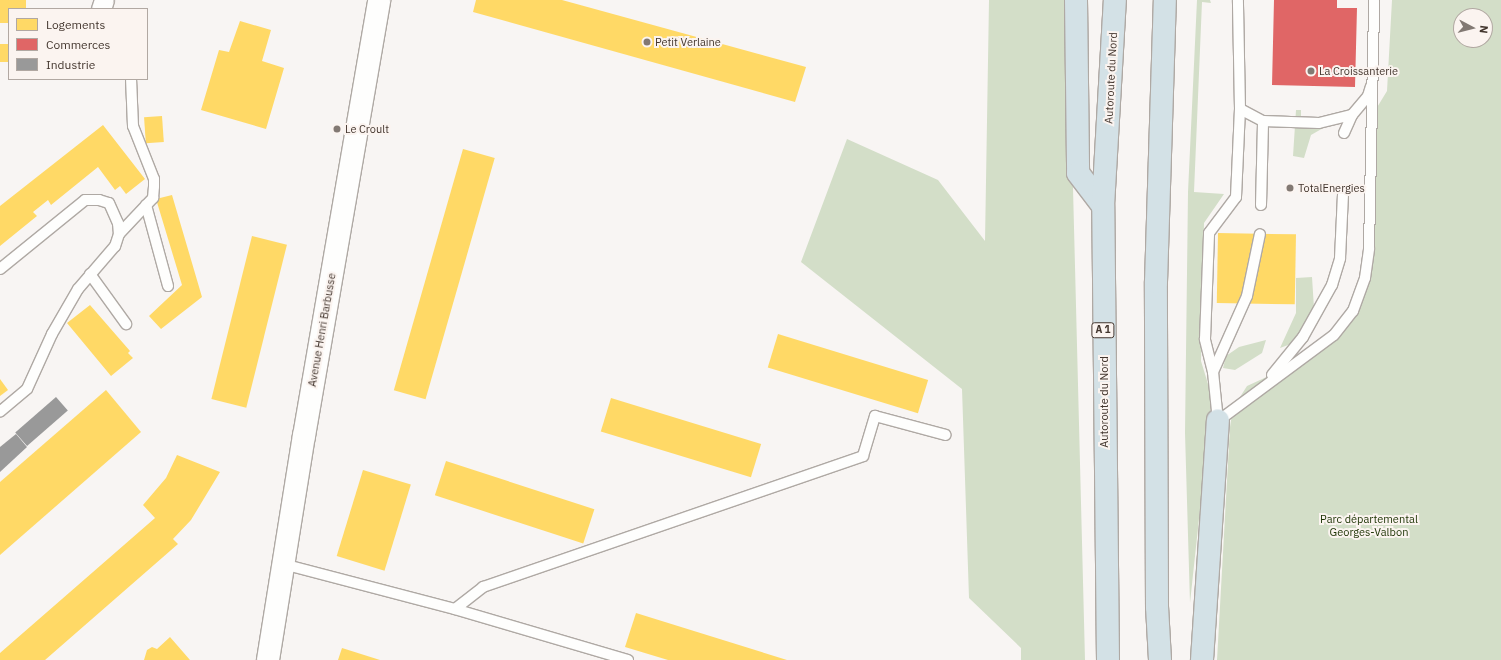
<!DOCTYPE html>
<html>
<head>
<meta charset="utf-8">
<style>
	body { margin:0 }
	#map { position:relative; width:1501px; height:660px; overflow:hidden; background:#f8f5f3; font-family:"IBM Plex Sans",sans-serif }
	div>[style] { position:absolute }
	.green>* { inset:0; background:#d3dec8 }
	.homes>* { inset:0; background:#ffd966; transform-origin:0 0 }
	.shops>* { inset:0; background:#e06666 }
	.industry>* { inset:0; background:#999; transform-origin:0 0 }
	.roads { filter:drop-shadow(1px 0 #afa9a4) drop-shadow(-1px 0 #afa9a4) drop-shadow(0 1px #afa9a4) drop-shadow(0 -1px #afa9a4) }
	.lane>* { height:10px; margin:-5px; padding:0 5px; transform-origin:5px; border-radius:5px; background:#fefefd }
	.street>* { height:19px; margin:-9.5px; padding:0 9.5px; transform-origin:9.5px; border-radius:9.5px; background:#fefefd }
	.secondary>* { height:22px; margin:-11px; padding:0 11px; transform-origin:11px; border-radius:11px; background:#fefefd }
	.highway>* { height:22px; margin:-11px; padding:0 11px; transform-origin:11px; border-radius:11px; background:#d3e1e6 }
	.dots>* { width:11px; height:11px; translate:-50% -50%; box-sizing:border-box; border:2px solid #fbf4f0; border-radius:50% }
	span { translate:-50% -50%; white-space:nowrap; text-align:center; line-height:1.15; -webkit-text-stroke:4px #fbf4f0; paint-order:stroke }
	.shield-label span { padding:1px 3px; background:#fbf4f0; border:1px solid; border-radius:3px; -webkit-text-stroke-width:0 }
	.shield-label { font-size:10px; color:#43362e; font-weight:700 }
	.poi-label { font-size:11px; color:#43362e }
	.left { translate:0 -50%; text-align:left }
	.street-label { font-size:11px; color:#43362e }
	.park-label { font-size:11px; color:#1a3100 }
	.legend { position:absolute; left:8px; top:8px; width:140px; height:72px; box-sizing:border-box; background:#fbf4f0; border:1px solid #b1a8a2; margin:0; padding:5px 7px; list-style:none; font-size:12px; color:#43362e }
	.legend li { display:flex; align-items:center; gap:8px; height:20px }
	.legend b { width:20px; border:1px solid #b1a8a2 }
	.north { position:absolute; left:1453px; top:8px; width:40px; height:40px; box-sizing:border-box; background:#fbf4f0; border:1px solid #b1a8a2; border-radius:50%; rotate:97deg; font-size:11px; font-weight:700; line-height:16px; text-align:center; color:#43362e }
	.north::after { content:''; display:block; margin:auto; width:14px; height:18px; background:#827973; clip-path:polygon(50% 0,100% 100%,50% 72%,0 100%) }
</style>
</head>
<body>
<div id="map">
	<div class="green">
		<i style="clip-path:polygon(989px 0,1065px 0,1069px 30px,1085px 660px,1021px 660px,1021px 648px,969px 598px,962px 389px,801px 262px,847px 139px,938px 180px,985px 241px)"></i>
		<i style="clip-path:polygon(1197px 0,1210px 0,1211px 3px,1202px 2px,1194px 192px,1224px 194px,1204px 223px,1201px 361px,1212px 397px,1190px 603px,1185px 433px,1188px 192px)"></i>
		<i style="clip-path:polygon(evenodd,1392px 0,1501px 0,1501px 660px,1217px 660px,1230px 427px,1233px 408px,1247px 386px,1316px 354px,1331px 344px,1358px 310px,1368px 282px,1373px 114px,1387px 91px,1392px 0,1461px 16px,1485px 16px,1485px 40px,1461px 40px,1461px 16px)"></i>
		<i style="clip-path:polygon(1296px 110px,1301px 110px,1301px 122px,1325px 122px,1325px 127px,1311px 135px,1304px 158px,1293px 156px)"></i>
		<i style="clip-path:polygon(1312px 277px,1314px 308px,1299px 341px,1280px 348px,1296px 313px,1296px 278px)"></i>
		<i style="clip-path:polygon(1266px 340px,1262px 353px,1235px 370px,1223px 368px,1226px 356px,1239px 347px)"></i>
	</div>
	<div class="homes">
		<i style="clip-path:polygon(0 0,26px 0,26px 9px,9px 9px,9px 23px,0 23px)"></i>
		<i style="clip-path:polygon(476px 0,562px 0,806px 67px,795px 102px,473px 12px)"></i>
		<i style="clip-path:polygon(240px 21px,271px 30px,262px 61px,284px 68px,266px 129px,201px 110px,219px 50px,229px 52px)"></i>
		<i style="left:0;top:44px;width:9px;height:18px"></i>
		<i style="left:162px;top:116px;width:26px;height:18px;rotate:86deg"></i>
		<i style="clip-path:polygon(103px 125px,145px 179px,126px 194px,120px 186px,115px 190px,98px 167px,51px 205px,48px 200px,33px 212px,37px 216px,0 246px,0 206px)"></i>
		<i style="left:463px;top:149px;width:33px;height:251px;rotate:16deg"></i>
		<i style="clip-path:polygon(172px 195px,202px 297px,161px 329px,149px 316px,182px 285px,156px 199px)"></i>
		<i style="left:1218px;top:233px;width:78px;height:70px;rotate:1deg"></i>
		<i style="left:252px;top:236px;width:36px;height:168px;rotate:14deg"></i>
		<i style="clip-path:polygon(90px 305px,130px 351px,128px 353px,133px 358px,111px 376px,67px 323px)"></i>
		<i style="left:778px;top:334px;width:157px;height:35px;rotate:17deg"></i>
		<i style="clip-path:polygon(0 379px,8px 390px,0 396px)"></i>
		<i style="clip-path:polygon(106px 390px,141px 432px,0 555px,0 482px)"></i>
		<i style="left:611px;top:398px;width:157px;height:35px;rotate:17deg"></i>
		<i style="clip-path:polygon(177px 455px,220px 472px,191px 520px,173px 539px,178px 544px,45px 660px,0 660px,0 653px,155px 518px,143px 505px,166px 478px)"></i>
		<i style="left:446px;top:461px;width:156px;height:36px;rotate:18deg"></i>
		<i style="left:363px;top:470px;width:50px;height:90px;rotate:17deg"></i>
		<i style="clip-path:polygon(636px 613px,787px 660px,668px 660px,625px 647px)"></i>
		<i style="clip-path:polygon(170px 637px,190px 660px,144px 660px,147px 650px,152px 647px,157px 649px)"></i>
		<i style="clip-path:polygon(342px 648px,380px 660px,338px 660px)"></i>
	</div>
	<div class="shops">
		<i style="clip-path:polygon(1274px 0,1337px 0,1337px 8px,1357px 8px,1355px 87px,1272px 85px)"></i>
	</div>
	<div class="industry">
		<i style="left:56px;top:397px;width:18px;height:54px;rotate:49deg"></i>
		<i style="clip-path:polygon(16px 434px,27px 447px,0 472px,0 447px)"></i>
	</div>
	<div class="roads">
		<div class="lane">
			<i style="left:1240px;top:109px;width:26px;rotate:28deg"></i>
			<i style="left:1263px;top:121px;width:56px;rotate:2deg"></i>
			<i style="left:1319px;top:123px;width:34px;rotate:-14deg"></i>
			<i style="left:1344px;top:133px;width:20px;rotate:-66deg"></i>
			<i style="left:1352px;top:115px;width:25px;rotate:-50deg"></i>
			<i style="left:1368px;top:96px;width:10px;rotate:-73deg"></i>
			<i style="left:146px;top:205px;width:84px;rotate:74.8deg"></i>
			<i style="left:1261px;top:205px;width:84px;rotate:-88.6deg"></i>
			<i style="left:119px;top:234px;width:50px;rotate:-46.6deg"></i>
			<i style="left:153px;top:198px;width:12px;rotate:-85deg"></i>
			<i style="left:154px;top:186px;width:7px;rotate:-90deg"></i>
			<i style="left:154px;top:179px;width:57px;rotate:-111.6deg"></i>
			<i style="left:133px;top:126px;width:47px;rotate:-92.4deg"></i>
			<i style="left:0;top:269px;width:109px;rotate:-39.1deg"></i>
			<i style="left:85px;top:200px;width:14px"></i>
			<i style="left:99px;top:200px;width:10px;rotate:17deg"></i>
			<i style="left:109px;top:203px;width:22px;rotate:66deg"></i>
			<i style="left:118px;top:223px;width:11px;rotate:85deg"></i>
			<i style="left:119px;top:234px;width:13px;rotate:108deg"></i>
			<i style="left:115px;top:246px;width:57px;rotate:130.7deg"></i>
			<i style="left:78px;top:289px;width:52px;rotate:120deg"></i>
			<i style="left:52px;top:334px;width:60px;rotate:114.4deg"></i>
			<i style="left:27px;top:389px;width:35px;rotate:140deg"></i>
			<i style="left:90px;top:274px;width:62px;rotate:54.2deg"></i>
			<i style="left:1213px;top:372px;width:83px;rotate:-65.9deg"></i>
			<i style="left:1247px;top:296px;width:63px;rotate:-78.2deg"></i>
			<i style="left:1272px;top:375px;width:49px;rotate:-50.8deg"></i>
			<i style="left:1303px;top:337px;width:60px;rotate:-60.9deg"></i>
			<i style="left:1332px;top:285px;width:28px;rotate:-73deg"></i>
			<i style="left:1340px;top:258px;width:63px;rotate:-87.3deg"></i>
			<i style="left:1218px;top:421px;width:144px;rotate:-36.6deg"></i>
			<i style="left:1334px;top:335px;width:31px;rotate:-52deg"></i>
			<i style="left:1353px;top:311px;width:35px;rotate:-70deg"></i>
			<i style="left:1365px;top:278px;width:30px;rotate:-82deg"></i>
			<i style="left:1369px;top:248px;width:248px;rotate:-88.8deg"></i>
			<i style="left:1218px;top:421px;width:49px;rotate:-95.8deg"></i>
			<i style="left:1213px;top:372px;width:34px;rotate:-104deg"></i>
			<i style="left:1205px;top:339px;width:106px;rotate:-87.8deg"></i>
			<i style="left:1209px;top:233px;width:45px;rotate:-53.1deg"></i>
			<i style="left:1236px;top:197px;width:88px;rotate:-87.4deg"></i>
			<i style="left:1240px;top:109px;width:109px;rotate:-91.1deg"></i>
			<i style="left:283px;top:564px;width:178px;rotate:14.7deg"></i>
			<i style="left:628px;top:660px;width:180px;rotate:-163.6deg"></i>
			<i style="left:455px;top:609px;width:36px;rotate:-38deg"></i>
			<i style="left:483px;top:587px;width:402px;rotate:-19deg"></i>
			<i style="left:863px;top:456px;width:42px;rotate:-73.3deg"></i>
			<i style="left:875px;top:416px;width:73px;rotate:15deg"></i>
		</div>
		<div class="street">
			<i style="left:101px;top:9px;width:9px;rotate:-72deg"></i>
		</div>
		<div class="secondary">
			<i style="left:268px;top:660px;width:227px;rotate:-80.9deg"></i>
			<i style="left:304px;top:436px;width:442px;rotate:-80.2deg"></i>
		</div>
		<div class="highway">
			<i style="left:1076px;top:0;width:173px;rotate:89.3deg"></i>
			<i style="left:1078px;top:173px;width:41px;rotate:52.9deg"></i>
			<i style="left:1108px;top:660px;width:454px;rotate:-90.6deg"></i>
			<i style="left:1103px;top:206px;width:206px;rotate:-86.7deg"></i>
			<i style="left:1160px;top:660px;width:53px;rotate:-93.2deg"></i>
			<i style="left:1157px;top:607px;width:325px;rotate:-90.2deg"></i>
			<i style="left:1156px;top:282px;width:282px;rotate:-88.2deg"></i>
			<i style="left:1202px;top:660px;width:240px;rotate:-86.2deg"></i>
		</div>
	</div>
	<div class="dots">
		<i style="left:647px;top:42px;background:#827973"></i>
		<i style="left:1311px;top:71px;background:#827973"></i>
		<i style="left:337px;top:129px;background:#827973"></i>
		<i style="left:1290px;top:188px;background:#827973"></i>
	</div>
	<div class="shield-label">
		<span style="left:1103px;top:330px">A 1</span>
	</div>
	<div class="poi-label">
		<span class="left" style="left:655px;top:42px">Petit Verlaine</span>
		<span class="left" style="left:1319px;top:71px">La Croissanterie</span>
		<span class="left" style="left:345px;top:129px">Le Croult</span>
		<span class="left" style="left:1298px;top:188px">TotalEnergies</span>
	</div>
	<div class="street-label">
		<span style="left:1111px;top:78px;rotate:-87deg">Autoroute du Nord</span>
		<span style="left:322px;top:330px;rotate:-80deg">Avenue Henri Barbusse</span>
		<span style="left:1104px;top:402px;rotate:-90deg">Autoroute du Nord</span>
	</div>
	<div class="park-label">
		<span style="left:1369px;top:526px">Parc départemental<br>Georges-Valbon</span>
	</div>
	<ul class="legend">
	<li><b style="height:11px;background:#ffd966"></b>Logements</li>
	<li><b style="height:11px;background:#e06666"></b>Commerces</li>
	<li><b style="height:11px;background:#999"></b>Industrie</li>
	</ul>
	<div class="north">N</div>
</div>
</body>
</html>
